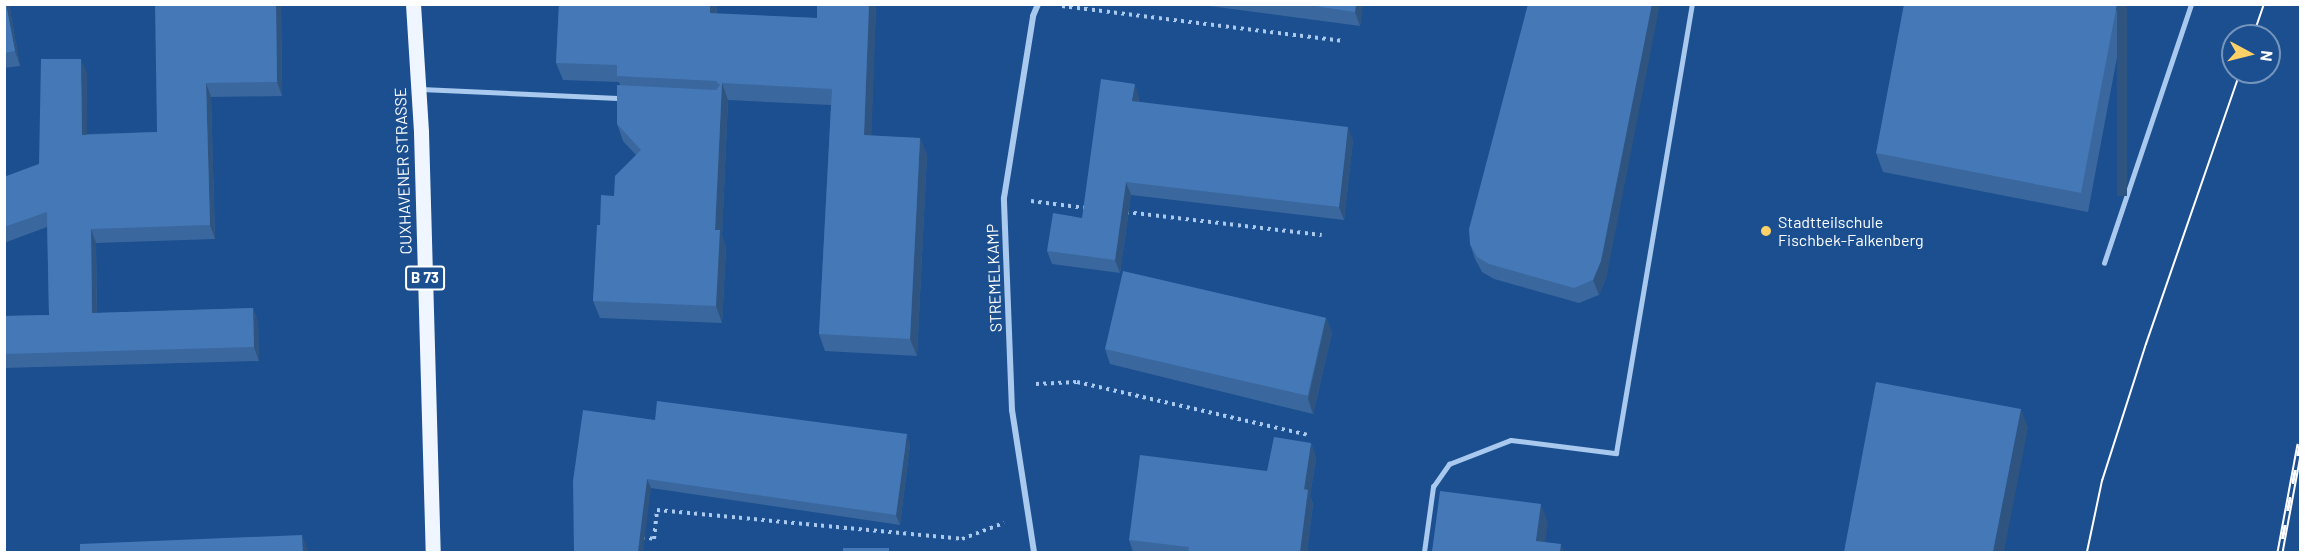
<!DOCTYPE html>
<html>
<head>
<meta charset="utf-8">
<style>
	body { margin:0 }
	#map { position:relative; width:2305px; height:557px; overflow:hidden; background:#1b4f8f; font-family:Barlow,sans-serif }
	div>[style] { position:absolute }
	.path>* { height:4px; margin-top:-2px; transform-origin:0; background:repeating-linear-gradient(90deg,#a9c9ee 0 3px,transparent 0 7.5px) }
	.service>* { height:4.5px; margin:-2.25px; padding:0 2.25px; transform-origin:2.25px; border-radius:2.25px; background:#a9c9ee }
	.minor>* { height:6px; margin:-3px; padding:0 3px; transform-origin:3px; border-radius:3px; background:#a9c9ee }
	.primary>* { height:15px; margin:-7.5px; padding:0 7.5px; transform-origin:7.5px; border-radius:7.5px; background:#f0f6ff }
	.tram>* { height:1.5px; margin:-0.75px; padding:0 0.75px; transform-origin:0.75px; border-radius:0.75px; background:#fff }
	.rail>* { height:7px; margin-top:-3.5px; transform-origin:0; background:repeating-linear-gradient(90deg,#1b4f8f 0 14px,#fff 0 28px); box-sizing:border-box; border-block:2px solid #fff }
	.wall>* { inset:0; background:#3a679d }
	.shaded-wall>* { inset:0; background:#305480; transform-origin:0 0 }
	.building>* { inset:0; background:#4478b7; transform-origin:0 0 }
	.dots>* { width:16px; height:16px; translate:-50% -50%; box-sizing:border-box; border:3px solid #1b4f8f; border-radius:50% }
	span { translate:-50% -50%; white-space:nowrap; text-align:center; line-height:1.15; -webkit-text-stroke:6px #1b4f8f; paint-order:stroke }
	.shield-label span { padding:2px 4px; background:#1b4f8f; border:2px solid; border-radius:4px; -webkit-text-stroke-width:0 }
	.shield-label { font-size:15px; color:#fff; font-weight:700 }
	.street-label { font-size:16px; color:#fff }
	.poi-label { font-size:16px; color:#fff }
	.left { translate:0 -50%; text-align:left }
	.frame { position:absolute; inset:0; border:6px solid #fff; pointer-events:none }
	.north { position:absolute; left:2221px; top:24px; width:60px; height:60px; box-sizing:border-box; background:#1b4f8f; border:2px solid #7695bc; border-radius:50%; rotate:97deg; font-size:16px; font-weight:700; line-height:24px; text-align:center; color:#fff }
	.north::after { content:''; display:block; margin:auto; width:21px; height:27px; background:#ffd166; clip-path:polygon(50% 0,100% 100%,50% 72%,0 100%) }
</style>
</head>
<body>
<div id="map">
	<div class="path">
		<i style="left:1062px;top:6px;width:284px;rotate:7.1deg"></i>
		<i style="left:1031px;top:201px;width:55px;rotate:7.3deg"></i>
		<i style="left:1126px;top:212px;width:197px;rotate:6.7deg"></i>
		<i style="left:1036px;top:384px;width:41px;rotate:-2.8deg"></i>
		<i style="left:1077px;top:382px;width:237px;rotate:12.9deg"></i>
		<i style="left:642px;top:537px;width:12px;rotate:9deg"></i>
		<i style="left:654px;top:539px;width:29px;rotate:-84deg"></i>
		<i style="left:657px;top:510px;width:306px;rotate:5.4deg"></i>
		<i style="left:962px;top:539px;width:45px;rotate:-20.9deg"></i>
	</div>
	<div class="service">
		<i style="left:421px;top:89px;width:202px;rotate:2.6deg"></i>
		<i style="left:2104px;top:263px;width:273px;rotate:-71.4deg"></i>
		<i style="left:1424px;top:552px;width:66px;rotate:-82.1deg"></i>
		<i style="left:1433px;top:487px;width:28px;rotate:-55deg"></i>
		<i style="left:1449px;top:464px;width:66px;rotate:-21.2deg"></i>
		<i style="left:1511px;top:440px;width:106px;rotate:7.1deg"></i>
		<i style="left:1616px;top:453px;width:455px;rotate:-80.4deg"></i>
	</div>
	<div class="minor">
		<i style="left:1034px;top:552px;width:144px;rotate:-98.8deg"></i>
		<i style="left:1012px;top:410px;width:212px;rotate:-92.2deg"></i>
		<i style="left:1004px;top:198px;width:184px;rotate:-80.9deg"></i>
		<i style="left:1033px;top:16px;width:13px;rotate:-67deg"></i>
	</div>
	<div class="primary">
		<i style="left:413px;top:4px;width:128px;rotate:86.4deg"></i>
		<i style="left:421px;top:132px;width:420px;rotate:88.4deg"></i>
	</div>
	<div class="tram">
		<i style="left:2253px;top:36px;width:34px;rotate:-71deg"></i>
		<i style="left:2087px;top:552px;width:73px;rotate:-78.1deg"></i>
		<i style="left:2102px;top:481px;width:144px;rotate:-72.2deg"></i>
		<i style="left:2146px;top:344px;width:288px;rotate:-70.9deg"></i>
	</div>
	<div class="rail">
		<i style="left:2280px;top:552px;width:110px;rotate:-79.5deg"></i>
	</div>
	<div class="wall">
		<i style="clip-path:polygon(4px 4px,9px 4px,20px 66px,4px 68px)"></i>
		<i style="clip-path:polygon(281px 4px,282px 96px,211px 97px,215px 239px,96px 243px,97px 313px,253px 308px,258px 322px,259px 361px,4px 368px,4px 316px,49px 315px,47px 227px,4px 243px,4px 177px,39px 164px,87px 73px,87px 134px,157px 132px)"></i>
		<i style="clip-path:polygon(559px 4px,717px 4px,717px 14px,817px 18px,817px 4px,876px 4px,871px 136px,920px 138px,927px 155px,917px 356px,825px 351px,819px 334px,831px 105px,728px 100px,722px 236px,726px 247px,722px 323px,600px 318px,593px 301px,600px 225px,614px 196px,636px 155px,623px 141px,617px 124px,620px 85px,619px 82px,563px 80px,556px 63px)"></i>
		<i style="clip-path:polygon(1194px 4px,1363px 4px,1360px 26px)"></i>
		<i style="clip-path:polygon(2127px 4px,2088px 212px,1883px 172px,1876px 153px)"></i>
		<i style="clip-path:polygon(1139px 97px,1139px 102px,1353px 140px,1344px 220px,1131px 195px,1120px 273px,1052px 264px,1047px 251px,1082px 218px)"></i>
		<i style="clip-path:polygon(1470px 244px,1607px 275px,1599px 295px,1579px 303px,1494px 279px,1482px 272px,1475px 259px)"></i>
		<i style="clip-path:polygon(1326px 318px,1332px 333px,1313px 414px,1110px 364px,1105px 349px)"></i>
		<i style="clip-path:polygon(655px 420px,910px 444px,900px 525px,651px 488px,574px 552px)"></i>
		<i style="clip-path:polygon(1311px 443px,1316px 458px,1310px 496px,1313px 504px,1307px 552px,1133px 552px,1129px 540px,1267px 471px)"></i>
	</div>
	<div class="shaded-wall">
		<i style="clip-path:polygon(6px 4px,9px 4px,20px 66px,15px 51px)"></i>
		<i style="clip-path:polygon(276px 4px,281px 4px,282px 96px,277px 82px)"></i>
		<i style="clip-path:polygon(710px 4px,717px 4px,716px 30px,710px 13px)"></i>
		<i style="clip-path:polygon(869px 4px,876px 4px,871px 152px,864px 135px)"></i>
		<i style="clip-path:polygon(1356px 4px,1363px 4px,1360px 26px,1355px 12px)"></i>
		<i style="clip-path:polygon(1652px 4px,1660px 4px,1607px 275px,1599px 295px,1593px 280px)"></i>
		<i style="left:2117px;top:4px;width:10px;height:192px"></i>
		<i style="clip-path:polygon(81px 59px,87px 73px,87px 149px,82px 135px)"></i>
		<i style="clip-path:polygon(206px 83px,211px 97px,215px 239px,210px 225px)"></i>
		<i style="clip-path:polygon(722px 83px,728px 100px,722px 236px,726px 247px,722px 323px,716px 306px,715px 230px)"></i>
		<i style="clip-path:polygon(1135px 84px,1139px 97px,1137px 115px,1132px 101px)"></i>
		<i style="clip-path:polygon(1348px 127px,1353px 140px,1344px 220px,1339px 207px)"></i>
		<i style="clip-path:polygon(920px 138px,927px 155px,917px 356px,910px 339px)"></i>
		<i style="clip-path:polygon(1126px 182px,1131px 195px,1120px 273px,1115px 260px)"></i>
		<i style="clip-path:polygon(91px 229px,96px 243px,97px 327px,92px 313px)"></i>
		<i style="clip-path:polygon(253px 308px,258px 322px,259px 361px,254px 347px)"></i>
		<i style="clip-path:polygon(1326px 318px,1332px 333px,1313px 414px,1308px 399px)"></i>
		<i style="clip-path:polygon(2021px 409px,2028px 428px,2004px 552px,1993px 552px)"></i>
		<i style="clip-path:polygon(907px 434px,910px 444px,900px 525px,896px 515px)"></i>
		<i style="clip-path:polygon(1311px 443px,1316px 458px,1310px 496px,1313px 504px,1307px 552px,1300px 552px,1304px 489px)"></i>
		<i style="clip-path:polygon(647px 479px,651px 488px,643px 552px,638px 552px)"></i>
		<i style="clip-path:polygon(1541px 504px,1548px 523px,1544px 552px,1536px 541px)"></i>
		<i style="clip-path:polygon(302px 535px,309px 552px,303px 552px)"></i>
		<i style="clip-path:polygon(1561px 544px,1564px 552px,1560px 552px)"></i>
	</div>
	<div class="building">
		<i style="clip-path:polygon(4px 4px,6px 4px,15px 51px,4px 53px)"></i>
		<i style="clip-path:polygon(155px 4px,276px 4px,277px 82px,206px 83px,210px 225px,91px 229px,92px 313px,253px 308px,254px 347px,4px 354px,4px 316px,49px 315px,47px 212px,4px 227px,4px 177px,39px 164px,41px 59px,81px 59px,82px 135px,157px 132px)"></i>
		<i style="clip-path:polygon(559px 4px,710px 4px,710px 13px,817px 18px,817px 4px,869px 4px,864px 135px,920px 138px,910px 339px,819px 334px,832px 89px,722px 83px,715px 230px,720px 230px,716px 306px,593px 301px,597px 225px,600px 225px,601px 195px,614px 196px,615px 176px,641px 150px,617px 124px,617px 85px,716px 90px,720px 85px,716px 81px,617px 76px,617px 65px,556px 63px)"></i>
		<i style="clip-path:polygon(1301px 4px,1356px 4px,1355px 12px)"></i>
		<i style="clip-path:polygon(1528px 4px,1652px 4px,1601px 261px,1593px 280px,1574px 288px,1489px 264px,1477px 257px,1470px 244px,1469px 229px)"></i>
		<i style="clip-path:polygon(1904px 4px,2117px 4px,2081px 193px,1876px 153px)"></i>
		<i style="clip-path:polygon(1101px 79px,1135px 84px,1132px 101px,1348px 127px,1339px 207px,1126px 182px,1115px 260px,1047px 251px,1053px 213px,1082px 218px)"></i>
		<i style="left:1123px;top:271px;width:208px;height:80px;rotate:13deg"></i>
		<i style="clip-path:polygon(1876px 382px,2021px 409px,1993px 552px,1844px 552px)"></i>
		<i style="clip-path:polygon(657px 401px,907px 434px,896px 515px,647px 479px,638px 552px,574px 552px,573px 481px,583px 410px,655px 420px)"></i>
		<i style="clip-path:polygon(1274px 437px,1311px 443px,1304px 489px,1308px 490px,1300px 552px,1188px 552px,1189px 547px,1129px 540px,1140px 455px,1267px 471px)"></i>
		<i style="clip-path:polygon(1440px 491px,1541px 504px,1536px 541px,1561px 544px,1560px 552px,1432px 552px)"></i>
		<i style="clip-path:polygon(302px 535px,303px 552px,80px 552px,80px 544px)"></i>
		<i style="clip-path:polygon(843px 548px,889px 548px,889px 551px,902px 552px,843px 552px)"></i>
	</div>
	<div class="dots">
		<i style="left:1766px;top:231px;background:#ffd166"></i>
	</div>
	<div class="shield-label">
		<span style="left:425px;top:278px">B 73</span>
	</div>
	<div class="street-label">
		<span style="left:403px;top:171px;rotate:-92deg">CUXHAVENER STRASSE</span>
		<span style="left:994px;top:278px;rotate:-92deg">STREMELKAMP</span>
	</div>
	<div class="poi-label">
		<span class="left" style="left:1778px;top:231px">Stadtteilschule<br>Fischbek-Falkenberg</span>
	</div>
	<div class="frame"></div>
	<div class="north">N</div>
</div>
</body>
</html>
